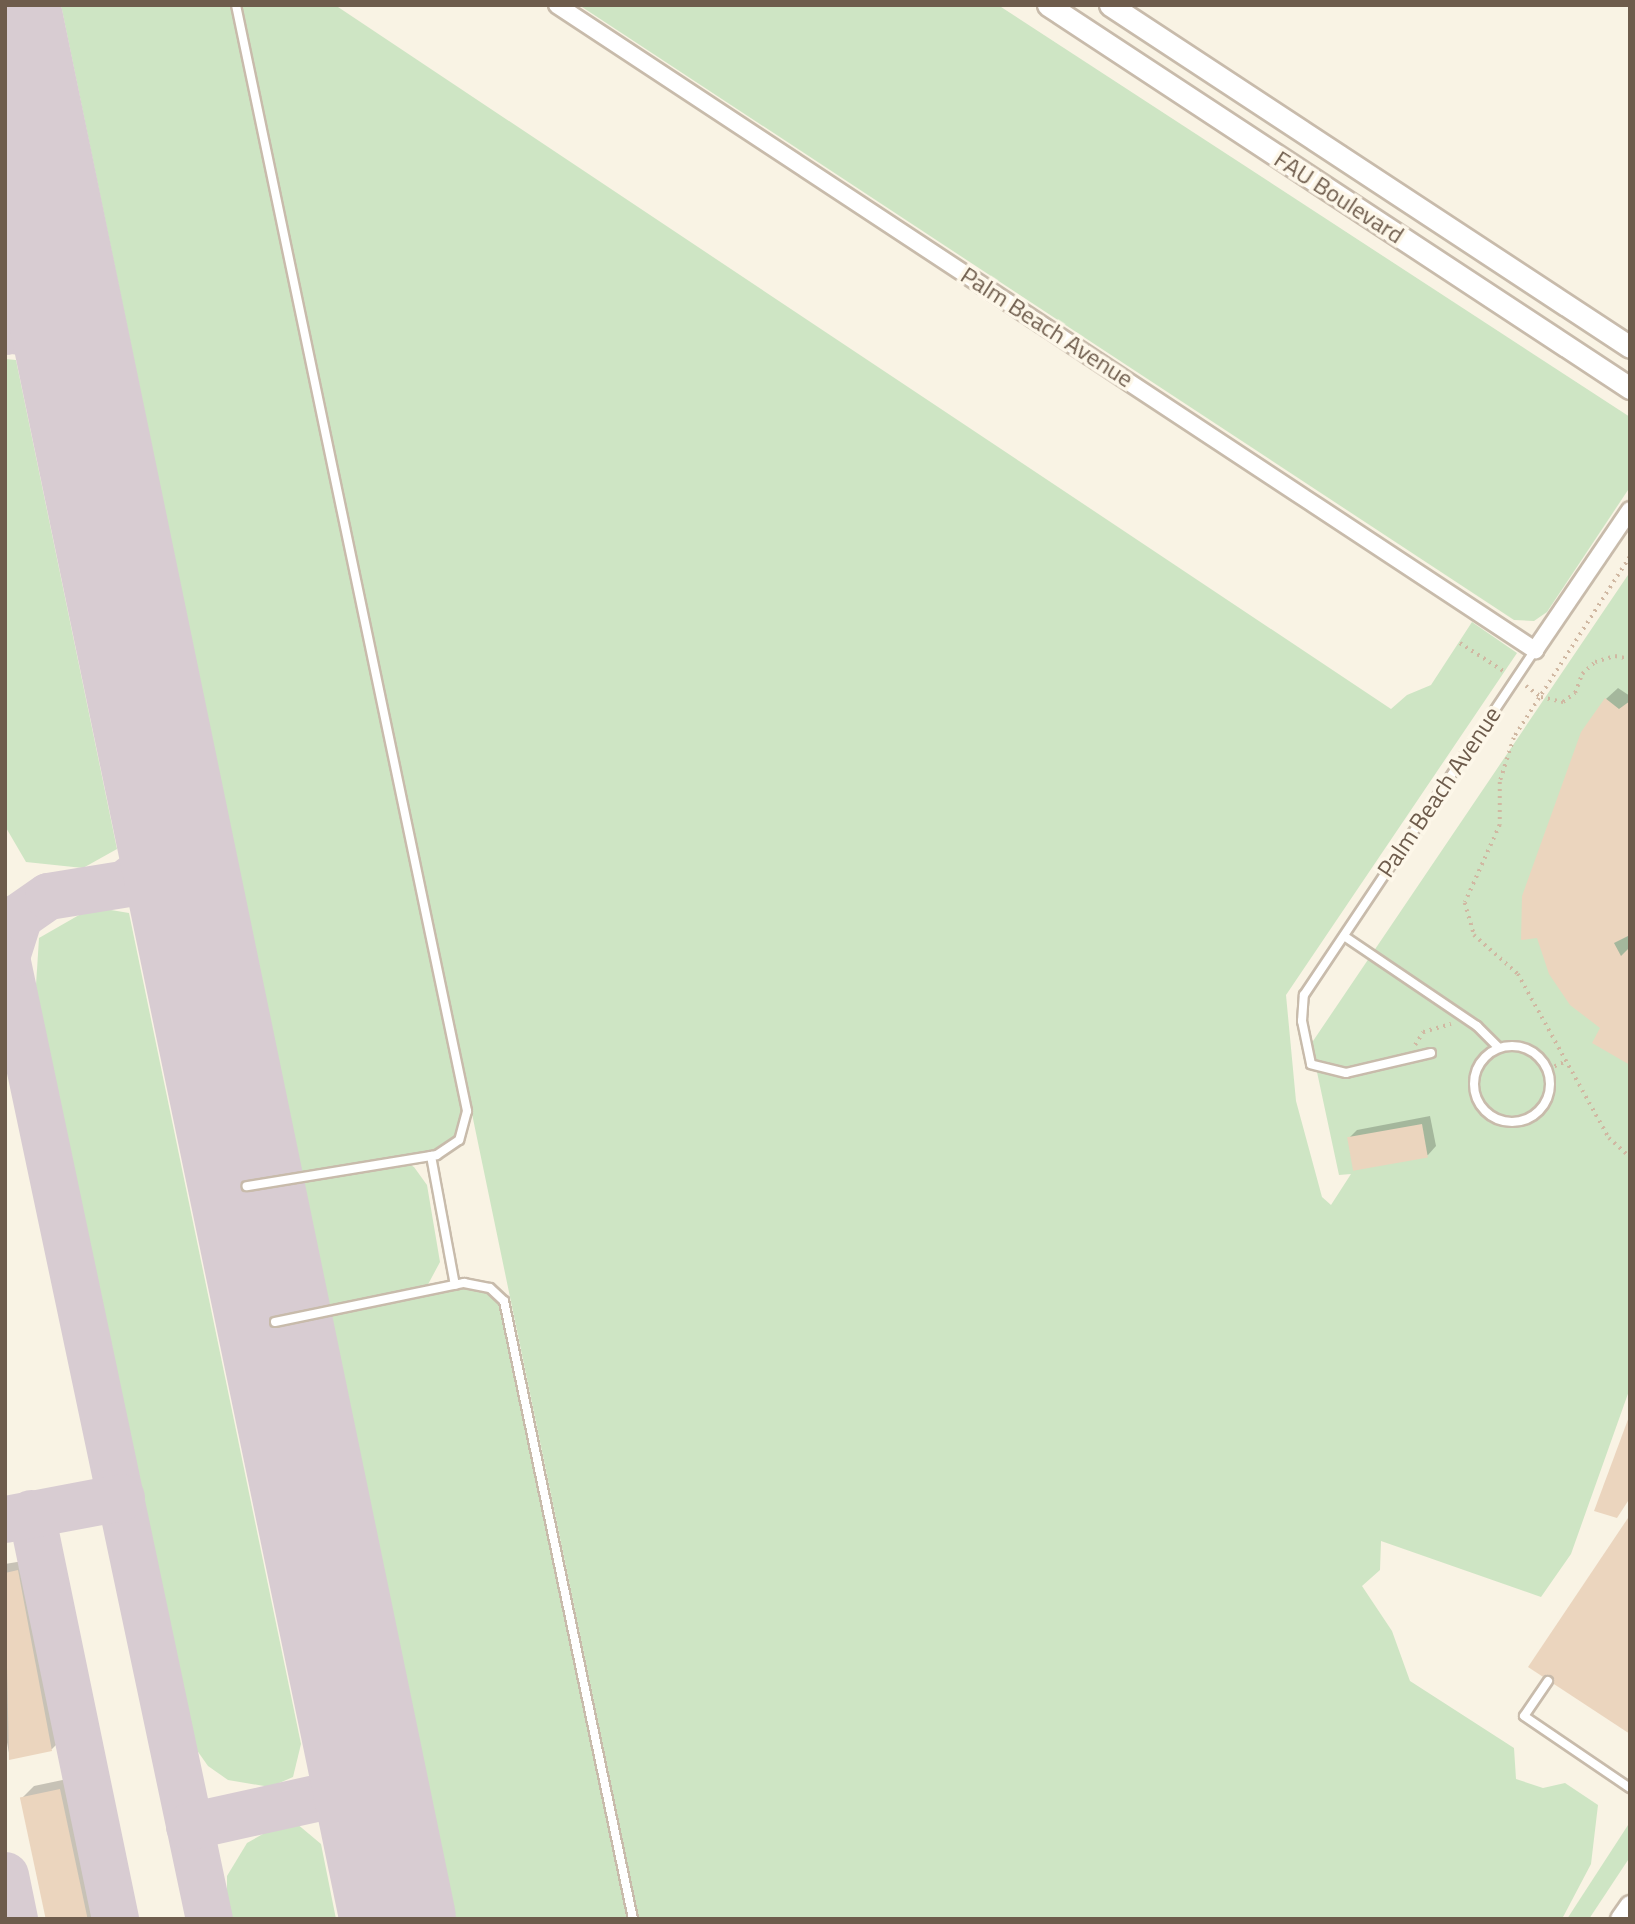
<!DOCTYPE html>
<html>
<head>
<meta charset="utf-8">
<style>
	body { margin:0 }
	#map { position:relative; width:1635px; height:1924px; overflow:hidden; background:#f9f3e4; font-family:"Titillium Web",sans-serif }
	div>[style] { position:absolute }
	.green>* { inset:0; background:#cee5c4 }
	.shadow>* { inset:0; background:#0003 }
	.taxiway>* { height:47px; margin:-23.5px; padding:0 23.5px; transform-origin:23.5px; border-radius:23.5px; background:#d8ccd2 }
	.runway>* { height:116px; margin:-58px; padding:0 58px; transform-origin:58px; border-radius:58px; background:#d8ccd2 }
	.building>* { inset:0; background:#ebd5be; transform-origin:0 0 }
	.path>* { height:3.5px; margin-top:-1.75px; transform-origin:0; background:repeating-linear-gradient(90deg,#d0b8a2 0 2px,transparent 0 7px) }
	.roads { filter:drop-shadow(2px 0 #c8bbab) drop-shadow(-2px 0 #c8bbab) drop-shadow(0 2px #c8bbab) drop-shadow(0 -2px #c8bbab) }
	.lane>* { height:8px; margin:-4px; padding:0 4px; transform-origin:4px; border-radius:4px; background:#fff }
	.lane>.ring { margin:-4px; padding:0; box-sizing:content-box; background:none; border:8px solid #fff; border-radius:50% }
	.street>* { height:16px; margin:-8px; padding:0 8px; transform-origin:8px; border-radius:8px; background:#fff }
	.secondary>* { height:21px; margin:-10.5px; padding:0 10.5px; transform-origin:10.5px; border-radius:10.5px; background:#fff }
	span { translate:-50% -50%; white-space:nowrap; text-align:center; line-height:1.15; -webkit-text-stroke:7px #fdf7e9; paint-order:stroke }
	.street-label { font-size:24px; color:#6e5c4c }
	.frame { position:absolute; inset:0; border:7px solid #6e5c4c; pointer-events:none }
</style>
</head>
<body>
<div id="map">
	<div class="green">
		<i style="clip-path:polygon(61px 5px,236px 5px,467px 1122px,449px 1150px,403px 1161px,414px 1167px,427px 1185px,440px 1262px,425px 1290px,464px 1283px,499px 1293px,633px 1919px,454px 1919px)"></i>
		<i style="clip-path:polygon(242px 5px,335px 5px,1391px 709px,1407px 695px,1431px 685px,1472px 622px,1517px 653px,1286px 995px,1296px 1101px,1322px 1197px,1331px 1205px,1351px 1174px,1339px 1175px,1311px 1044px,1630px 572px,1630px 1388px,1571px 1554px,1541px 1597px,1381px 1541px,1380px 1570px,1362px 1586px,1392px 1631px,1410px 1681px,1514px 1748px,1516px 1779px,1543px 1788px,1565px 1783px,1598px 1805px,1591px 1864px,1562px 1919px,639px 1919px)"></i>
		<i style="clip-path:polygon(579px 5px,998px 5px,1630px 417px,1630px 487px,1547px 612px,1534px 621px,1514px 620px)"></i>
		<i style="clip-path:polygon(5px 359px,16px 360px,117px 849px,83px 868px,26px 862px,5px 826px)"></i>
		<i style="clip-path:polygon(93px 907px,129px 913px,301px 1744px,293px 1777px,270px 1787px,228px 1780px,208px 1766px,189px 1739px,124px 1459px,35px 1001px,39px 938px)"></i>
		<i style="clip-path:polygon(1630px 1822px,1630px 1857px,1589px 1919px,1567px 1919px)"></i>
		<i style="clip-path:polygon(296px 1823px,321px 1844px,336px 1919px,227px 1919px,227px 1876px,247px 1843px,277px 1826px)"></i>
	</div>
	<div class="shadow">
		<i style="clip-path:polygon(1618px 688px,1630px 696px,1630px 1061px,1602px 1027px,1606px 699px)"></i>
		<i style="clip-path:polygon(1430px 1116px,1436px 1146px,1428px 1155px,1348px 1139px,1357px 1130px)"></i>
		<i style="clip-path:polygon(29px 1560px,63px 1738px,52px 1749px,10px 1758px,5px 1732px,5px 1564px)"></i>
		<i style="clip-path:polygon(72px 1778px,101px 1919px,47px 1919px,22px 1798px,34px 1786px)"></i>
	</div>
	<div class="taxiway">
		<i style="left:10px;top:330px;width:38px;rotate:6deg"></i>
		<i style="left:48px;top:334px;width:38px;rotate:45deg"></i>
		<i style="left:5px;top:331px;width:22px;rotate:-21deg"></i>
		<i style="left:26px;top:323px;width:25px;rotate:-40deg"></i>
		<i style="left:45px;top:307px;width:39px;rotate:-73deg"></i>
		<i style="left:130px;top:879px;width:34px;rotate:-36deg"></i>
		<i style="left:158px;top:859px;width:17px;rotate:-57deg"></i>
		<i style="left:167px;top:845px;width:23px;rotate:-77deg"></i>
		<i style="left:5px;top:952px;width:988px;rotate:78.09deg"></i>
		<i style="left:6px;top:957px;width:43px;rotate:-72.4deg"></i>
		<i style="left:19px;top:916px;width:35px;rotate:-35deg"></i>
		<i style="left:48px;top:896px;width:100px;rotate:-9.2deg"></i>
		<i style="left:147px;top:880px;width:30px;rotate:28deg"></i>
		<i style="left:173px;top:894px;width:29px;rotate:52deg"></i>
		<i style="left:31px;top:1513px;width:415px;rotate:78.3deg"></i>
		<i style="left:5px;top:1519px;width:118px;rotate:-10.7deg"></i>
		<i style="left:189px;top:1826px;width:185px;rotate:-12.5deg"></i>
		<i style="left:5px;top:1875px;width:45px;rotate:78.4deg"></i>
	</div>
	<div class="runway">
		<i style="left:5px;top:20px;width:1939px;rotate:78.31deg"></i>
	</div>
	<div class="building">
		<i style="clip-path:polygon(1605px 698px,1619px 709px,1630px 701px,1630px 935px,1614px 943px,1621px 956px,1630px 947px,1630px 1065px,1592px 1043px,1600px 1028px,1570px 1005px,1549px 974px,1537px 938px,1521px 940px,1522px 896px,1581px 732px)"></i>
		<i style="left:1422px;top:1124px;width:34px;height:76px;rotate:80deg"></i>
		<i style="clip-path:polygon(1630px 1414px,1630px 1498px,1617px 1518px,1594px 1511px)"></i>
		<i style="clip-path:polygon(1630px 1515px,1630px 1734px,1528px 1667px)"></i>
		<i style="clip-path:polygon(18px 1570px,52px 1751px,9px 1760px,5px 1573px)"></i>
		<i style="left:60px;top:1789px;width:133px;height:41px;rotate:78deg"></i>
	</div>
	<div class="path">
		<i style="left:1630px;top:557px;width:215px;rotate:122.7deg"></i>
		<i style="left:1514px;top:738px;width:46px;rotate:107.7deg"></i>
		<i style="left:1500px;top:782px;width:43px;rotate:90deg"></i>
		<i style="left:1500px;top:825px;width:85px;rotate:114.2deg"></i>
		<i style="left:1465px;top:903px;width:33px;rotate:74deg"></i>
		<i style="left:1474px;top:935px;width:59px;rotate:41.6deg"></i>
		<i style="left:1518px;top:974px;width:188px;rotate:61deg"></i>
		<i style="left:1609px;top:1138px;width:28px;rotate:42deg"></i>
		<i style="left:1460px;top:643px;width:54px;rotate:32.8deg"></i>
		<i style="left:1526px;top:686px;width:19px;rotate:36deg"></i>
		<i style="left:1541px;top:697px;width:23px;rotate:13deg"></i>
		<i style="left:1563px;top:702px;width:15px;rotate:-37deg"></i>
		<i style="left:1575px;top:693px;width:20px;rotate:-70deg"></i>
		<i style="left:1582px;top:674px;width:18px;rotate:-43deg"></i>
		<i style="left:1595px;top:662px;width:21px;rotate:-17deg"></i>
		<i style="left:1615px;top:656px;width:15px;rotate:11deg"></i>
		<i style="left:1415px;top:1045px;width:15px;rotate:-58deg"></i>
		<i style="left:1423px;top:1032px;width:29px;rotate:-16deg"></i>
		<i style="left:1548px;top:1069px;width:21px;rotate:-23deg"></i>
	</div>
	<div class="roads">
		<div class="lane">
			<i style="left:236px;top:5px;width:1130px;rotate:78.2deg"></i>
			<i style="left:467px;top:1111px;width:30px;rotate:105deg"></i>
			<i style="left:459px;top:1140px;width:27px;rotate:146deg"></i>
			<i style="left:437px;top:1155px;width:193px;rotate:170.7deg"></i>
			<i style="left:1344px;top:936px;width:161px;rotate:34.1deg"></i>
			<i style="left:1477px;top:1026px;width:31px;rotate:45deg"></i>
			<i class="ring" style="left:1474px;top:1046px;width:68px;height:68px"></i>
			<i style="left:1431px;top:1053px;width:87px;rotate:166.8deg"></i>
			<i style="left:1346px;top:1073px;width:36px;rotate:-166deg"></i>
			<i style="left:1311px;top:1064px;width:44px;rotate:-101.8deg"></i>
			<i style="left:1302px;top:1021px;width:26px;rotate:-86deg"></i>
			<i style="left:1304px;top:995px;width:415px;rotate:-56.2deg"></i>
			<i style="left:431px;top:1156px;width:131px;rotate:79.5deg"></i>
			<i style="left:275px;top:1322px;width:193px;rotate:-11.7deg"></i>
			<i style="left:464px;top:1283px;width:26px;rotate:11deg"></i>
			<i style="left:490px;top:1288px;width:19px;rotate:43deg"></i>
			<i style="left:504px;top:1301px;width:631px;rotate:78.21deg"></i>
			<i style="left:1548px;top:1681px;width:42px;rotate:124.4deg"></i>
			<i style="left:1524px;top:1716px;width:128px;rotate:34.2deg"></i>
		</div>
		<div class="street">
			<i style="left:557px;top:5px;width:1172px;rotate:33.41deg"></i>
			<i style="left:1535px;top:650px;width:169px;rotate:-55.8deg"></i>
		</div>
		<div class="secondary">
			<i style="left:1048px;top:5px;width:697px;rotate:33.35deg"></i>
			<i style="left:1110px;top:5px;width:622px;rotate:33.33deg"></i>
			<i style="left:1621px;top:1919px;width:16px;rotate:-55deg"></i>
		</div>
	</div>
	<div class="street-label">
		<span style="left:1339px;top:197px;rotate:33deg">FAU Boulevard</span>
		<span style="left:1047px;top:327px;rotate:33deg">Palm Beach Avenue</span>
		<span style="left:1439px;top:792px;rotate:-56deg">Palm Beach Avenue</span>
	</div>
	<div class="frame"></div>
</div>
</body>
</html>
